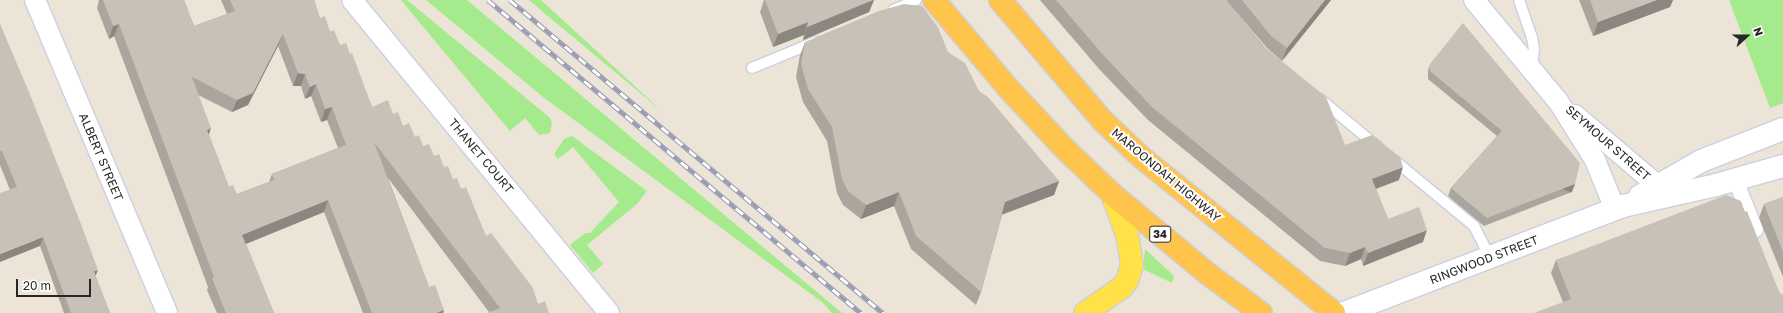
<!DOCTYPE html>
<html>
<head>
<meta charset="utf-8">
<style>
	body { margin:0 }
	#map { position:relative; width:1783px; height:313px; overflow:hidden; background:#ece4d6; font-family:"Golos Text",sans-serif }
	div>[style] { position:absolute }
	.green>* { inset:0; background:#a5ea8c }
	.roads { filter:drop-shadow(1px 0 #cccfe3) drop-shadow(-1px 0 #cccfe3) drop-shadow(0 1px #cccfe3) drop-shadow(0 -1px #cccfe3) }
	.service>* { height:10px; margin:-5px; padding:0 5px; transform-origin:5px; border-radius:5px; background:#fff }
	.pedestrian>* { height:15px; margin:-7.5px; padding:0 7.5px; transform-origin:7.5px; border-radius:7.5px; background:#fff }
	.minor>* { height:20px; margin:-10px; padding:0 10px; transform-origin:10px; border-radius:10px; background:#fff }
	.secondary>* { height:22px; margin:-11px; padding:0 11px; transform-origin:11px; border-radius:11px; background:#fff }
	.primary>* { height:22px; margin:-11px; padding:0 11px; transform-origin:11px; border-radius:11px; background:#ffe148 }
	.trunk>* { height:22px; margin:-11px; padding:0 11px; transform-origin:11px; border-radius:11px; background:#ffc44b }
	.rail>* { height:4.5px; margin-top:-2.25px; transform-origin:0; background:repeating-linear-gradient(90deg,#fff 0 9px,#999bb4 0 18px); box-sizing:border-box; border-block:1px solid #999bb4 }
	.wall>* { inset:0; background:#aba69d }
	.shaded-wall>* { inset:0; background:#8b8780; transform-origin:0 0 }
	.building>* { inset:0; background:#c7c1b7 }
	span { translate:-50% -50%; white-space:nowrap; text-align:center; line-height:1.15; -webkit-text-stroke:4px #fff; paint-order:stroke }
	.shield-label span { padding:1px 3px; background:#fff; border:1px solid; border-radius:3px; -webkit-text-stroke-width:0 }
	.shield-label { font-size:11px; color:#272727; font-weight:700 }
	.street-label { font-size:12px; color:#272727 }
	.north { position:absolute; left:1727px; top:16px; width:40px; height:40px; -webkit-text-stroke:3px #fff; paint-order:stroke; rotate:69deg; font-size:11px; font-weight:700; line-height:16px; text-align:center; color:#272727 }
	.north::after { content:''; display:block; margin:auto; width:14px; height:18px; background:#272727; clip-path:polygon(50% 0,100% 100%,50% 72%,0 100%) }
	.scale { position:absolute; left:16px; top:279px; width:75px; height:18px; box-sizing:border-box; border:2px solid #272727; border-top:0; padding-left:5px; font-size:12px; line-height:14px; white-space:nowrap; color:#272727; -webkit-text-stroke:3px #fff; paint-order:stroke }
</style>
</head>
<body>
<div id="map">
	<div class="green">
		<i style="clip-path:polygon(401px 0,407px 0,549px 117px,552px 122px,550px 133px,539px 135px,525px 118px,510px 131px)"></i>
		<i style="clip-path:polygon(426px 0,467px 0,842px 313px,832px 313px,822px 302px,543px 97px)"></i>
		<i style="clip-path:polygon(529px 0,541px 0,663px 112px,549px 17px)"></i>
		<i style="clip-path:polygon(1729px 0,1783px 0,1783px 103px,1770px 108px)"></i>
		<i style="clip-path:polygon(572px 136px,647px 191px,637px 204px,587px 245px,603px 264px,593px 273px,570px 245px,585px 233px,590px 233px,619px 202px,573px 147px,558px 159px,554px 154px,564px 139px)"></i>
		<i style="clip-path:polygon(1145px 249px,1174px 276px,1172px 283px,1143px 269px)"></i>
	</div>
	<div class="roads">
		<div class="service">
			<i style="left:1519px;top:0;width:39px;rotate:71deg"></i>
			<i style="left:1532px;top:37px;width:12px;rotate:81deg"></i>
			<i style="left:1534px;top:49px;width:20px;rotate:96deg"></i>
			<i style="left:893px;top:10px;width:25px;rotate:-23deg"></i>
			<i style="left:752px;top:68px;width:68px;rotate:-22.4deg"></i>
			<i style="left:1320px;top:99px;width:74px;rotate:39.5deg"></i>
			<i style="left:1394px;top:160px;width:104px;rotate:39.5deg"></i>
			<i style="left:1474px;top:226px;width:34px;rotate:63deg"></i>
		</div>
		<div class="pedestrian">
			<i style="left:1735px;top:180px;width:53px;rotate:67.8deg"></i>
		</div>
		<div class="minor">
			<i style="left:35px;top:0;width:340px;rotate:67.1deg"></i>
			<i style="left:352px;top:0;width:405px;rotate:50.6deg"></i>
			<i style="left:1474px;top:0;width:131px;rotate:50.3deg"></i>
			<i style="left:1558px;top:101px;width:70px;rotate:57.9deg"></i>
			<i style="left:1595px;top:160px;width:53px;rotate:67.8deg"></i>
			<i style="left:1575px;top:115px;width:108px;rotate:40.5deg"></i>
		</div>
		<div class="secondary">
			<i style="left:1640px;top:196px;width:70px;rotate:-29.8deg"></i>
			<i style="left:1701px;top:161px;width:88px;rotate:-21.3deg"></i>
			<i style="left:1344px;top:313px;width:299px;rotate:-21deg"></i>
			<i style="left:1623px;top:206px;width:95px;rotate:-12.7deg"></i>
			<i style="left:1716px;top:185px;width:70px;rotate:-15.8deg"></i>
		</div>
		<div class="primary">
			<i style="left:1085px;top:313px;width:44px;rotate:-34.8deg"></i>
			<i style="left:1121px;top:288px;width:9px;rotate:-49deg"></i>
			<i style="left:1127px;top:281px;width:17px;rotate:-73deg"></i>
			<i style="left:1132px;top:265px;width:30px;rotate:-99deg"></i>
			<i style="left:1127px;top:235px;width:44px;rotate:-110.1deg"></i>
		</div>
		<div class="trunk">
			<i style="left:934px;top:0;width:115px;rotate:49.9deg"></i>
			<i style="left:1008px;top:88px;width:82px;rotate:47deg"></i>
			<i style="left:1064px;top:148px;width:66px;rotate:43.8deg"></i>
			<i style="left:1112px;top:194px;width:125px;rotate:39.8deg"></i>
			<i style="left:1208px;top:274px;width:66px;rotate:36.3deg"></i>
			<i style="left:1000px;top:0;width:159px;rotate:49.6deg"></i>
			<i style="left:1103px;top:121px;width:52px;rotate:43.5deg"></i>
			<i style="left:1141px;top:157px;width:248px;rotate:38.9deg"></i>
		</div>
	</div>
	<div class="rail">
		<i style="left:488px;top:0;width:487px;rotate:40deg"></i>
		<i style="left:510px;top:0;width:487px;rotate:40deg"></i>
	</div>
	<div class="wall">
		<i style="clip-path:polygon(evenodd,99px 0,184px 0,194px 26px,227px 14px,221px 0,314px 0,320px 18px,340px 45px,350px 54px,372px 107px,393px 114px,403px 126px,423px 146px,434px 156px,461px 189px,486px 236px,538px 304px,549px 313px,489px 312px,388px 178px,429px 287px,444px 310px,443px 313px,363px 313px,324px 212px,246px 244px,274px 313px,217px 313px,207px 290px,208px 287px,114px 36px,109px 39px,97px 8px,99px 0,278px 46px,293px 86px,301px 86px,305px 99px,311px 96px,321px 122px,327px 120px,338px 148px,272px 174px,269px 182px,237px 194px,229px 187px,209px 135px,198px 95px,232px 112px,248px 105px,278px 46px)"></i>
		<i style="clip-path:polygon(764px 0,874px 0,869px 12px,803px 40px,804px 35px,773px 47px,760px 12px)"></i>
		<i style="clip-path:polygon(1040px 0,1226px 0,1345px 145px,1399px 180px,1376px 189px,1388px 219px,1423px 242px,1363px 266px,1361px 259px,1345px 266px,1320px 261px,1148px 120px,1100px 70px)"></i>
		<i style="clip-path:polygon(1226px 0,1331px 0,1282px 61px,1267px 48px)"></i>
		<i style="clip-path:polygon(1579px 0,1673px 0,1670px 7px,1593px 36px)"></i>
		<i style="clip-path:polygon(0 24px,95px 276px,110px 313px,64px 313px,40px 246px,10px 190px,0 165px)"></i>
		<i style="clip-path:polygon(805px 42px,948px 52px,979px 91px,1059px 181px,1054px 195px,1002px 215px,981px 292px,976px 305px,911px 249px,894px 206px,861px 219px,843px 205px,837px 193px,827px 141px,803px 102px,796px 77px,800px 55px)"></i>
		<i style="clip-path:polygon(1430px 64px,1572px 192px,1484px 226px,1448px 196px,1451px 188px,1497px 136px,1428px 79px,1428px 71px)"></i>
		<i style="clip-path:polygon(1783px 197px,1783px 277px,1759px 218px,1764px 204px)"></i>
		<i style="clip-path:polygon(1745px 212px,1779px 292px,1563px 302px,1551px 273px,1556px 260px)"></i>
	</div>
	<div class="shaded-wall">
		<i style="clip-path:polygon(873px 0,874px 0,869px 12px,803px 40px,807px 27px)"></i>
		<i style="clip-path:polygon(1325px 0,1331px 0,1282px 61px,1287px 48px)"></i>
		<i style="clip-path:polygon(1657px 0,1673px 0,1670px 7px,1593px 36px,1598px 22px)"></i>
		<i style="clip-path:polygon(808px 22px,804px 35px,773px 47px,778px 34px)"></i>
		<i style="clip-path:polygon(119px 24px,114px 36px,109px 39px,113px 26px)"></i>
		<i style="clip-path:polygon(283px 34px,278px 46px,248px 105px,232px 112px,237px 100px)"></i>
		<i style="clip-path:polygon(298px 73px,305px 74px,301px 86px,293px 86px)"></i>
		<i style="clip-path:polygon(316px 84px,311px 96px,305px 99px,310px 87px)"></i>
		<i style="clip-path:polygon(332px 107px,327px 120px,321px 122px,325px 109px)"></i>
		<i style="clip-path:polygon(211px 128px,207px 140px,207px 130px)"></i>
		<i style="clip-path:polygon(1403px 167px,1399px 180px,1367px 192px,1372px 179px)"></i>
		<i style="clip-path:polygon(1059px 181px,1054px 195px,1000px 215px,1005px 202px)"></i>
		<i style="left:1575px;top:184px;width:9px;height:94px;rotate:111deg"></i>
		<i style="clip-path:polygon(899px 192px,894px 206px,861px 219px,866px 205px)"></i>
		<i style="clip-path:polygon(328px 200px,324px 212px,238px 247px,242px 235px)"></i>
		<i style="clip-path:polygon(1427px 230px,1423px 242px,1363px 266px,1368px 253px)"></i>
		<i style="clip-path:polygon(43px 237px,40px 246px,0 262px,0 254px)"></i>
		<i style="clip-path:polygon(1365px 247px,1361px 259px,1345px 266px,1350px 253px)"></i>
		<i style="clip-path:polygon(98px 270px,94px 280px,94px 271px)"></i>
		<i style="clip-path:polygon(444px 310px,443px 313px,436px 313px)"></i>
	</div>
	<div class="building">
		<i style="clip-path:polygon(evenodd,103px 0,184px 0,194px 26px,235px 11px,230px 0,314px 0,320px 18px,325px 16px,330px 32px,334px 30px,340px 45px,346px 43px,350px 54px,352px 53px,372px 107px,388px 100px,393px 114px,398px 112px,403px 126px,409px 123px,415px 137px,419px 135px,423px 146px,429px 144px,434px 156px,439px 154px,444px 167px,448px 166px,453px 179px,457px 178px,461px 189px,466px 187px,486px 236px,491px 233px,533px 288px,538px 304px,545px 301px,549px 313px,487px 313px,500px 308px,374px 142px,429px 287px,435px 285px,444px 310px,436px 313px,372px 313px,328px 200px,242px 235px,274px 313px,226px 313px,212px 278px,214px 277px,119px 24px,113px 26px,103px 0,283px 34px,298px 73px,305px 74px,310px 87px,316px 84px,325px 109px,332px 107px,346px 145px,272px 174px,274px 180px,237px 194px,233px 185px,229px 187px,228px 185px,207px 130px,211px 128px,192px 77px,237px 100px,253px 93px,283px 34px)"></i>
		<i style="clip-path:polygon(765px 0,873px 0,807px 27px,808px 22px,778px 34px)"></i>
		<i style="clip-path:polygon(1056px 0,1226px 0,1262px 45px,1326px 97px,1345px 145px,1372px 135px,1400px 157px,1403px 167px,1372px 179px,1388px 219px,1419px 207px,1427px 230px,1368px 253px,1365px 247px,1350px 253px,1325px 248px,1152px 107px,1105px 57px)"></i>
		<i style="clip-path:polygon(1242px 0,1325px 0,1287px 48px,1271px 36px)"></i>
		<i style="clip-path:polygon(1590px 0,1657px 0,1598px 22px)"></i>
		<i style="clip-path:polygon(904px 4px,922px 6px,938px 27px,948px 52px,965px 63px,979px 91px,988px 97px,1059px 181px,1005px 202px,981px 292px,916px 236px,899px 192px,866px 205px,848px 191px,842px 179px,832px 127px,808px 89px,801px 64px,805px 42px,879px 11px)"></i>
		<i style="clip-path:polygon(1463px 23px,1580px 163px,1575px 184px,1487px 218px,1451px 188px,1502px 131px,1430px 71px,1430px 64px)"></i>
		<i style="clip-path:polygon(0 24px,29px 92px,81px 224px,98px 270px,94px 271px,110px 313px,71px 313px,43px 237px,0 254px,0 193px,17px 187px,2px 151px,0 151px)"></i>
		<i style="clip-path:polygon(1726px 195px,1741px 201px,1745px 212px,1747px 211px,1779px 292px,1783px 295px,1783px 313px,1534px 313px,1571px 299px,1556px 260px)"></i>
		<i style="clip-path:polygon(1783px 197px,1783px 252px,1764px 204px)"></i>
	</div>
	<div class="shield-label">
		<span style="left:1160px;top:234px">34</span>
	</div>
	<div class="street-label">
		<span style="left:1608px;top:143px;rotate:41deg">SEYMOUR STREET</span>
		<span style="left:481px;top:156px;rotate:50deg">THANET COURT</span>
		<span style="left:101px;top:157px;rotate:67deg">ALBERT STREET</span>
		<span style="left:1166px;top:175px;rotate:40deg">MAROONDAH HIGHWAY</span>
		<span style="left:1484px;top:260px;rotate:-21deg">RINGWOOD STREET</span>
	</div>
	<div class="north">N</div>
	<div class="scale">20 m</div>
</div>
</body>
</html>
